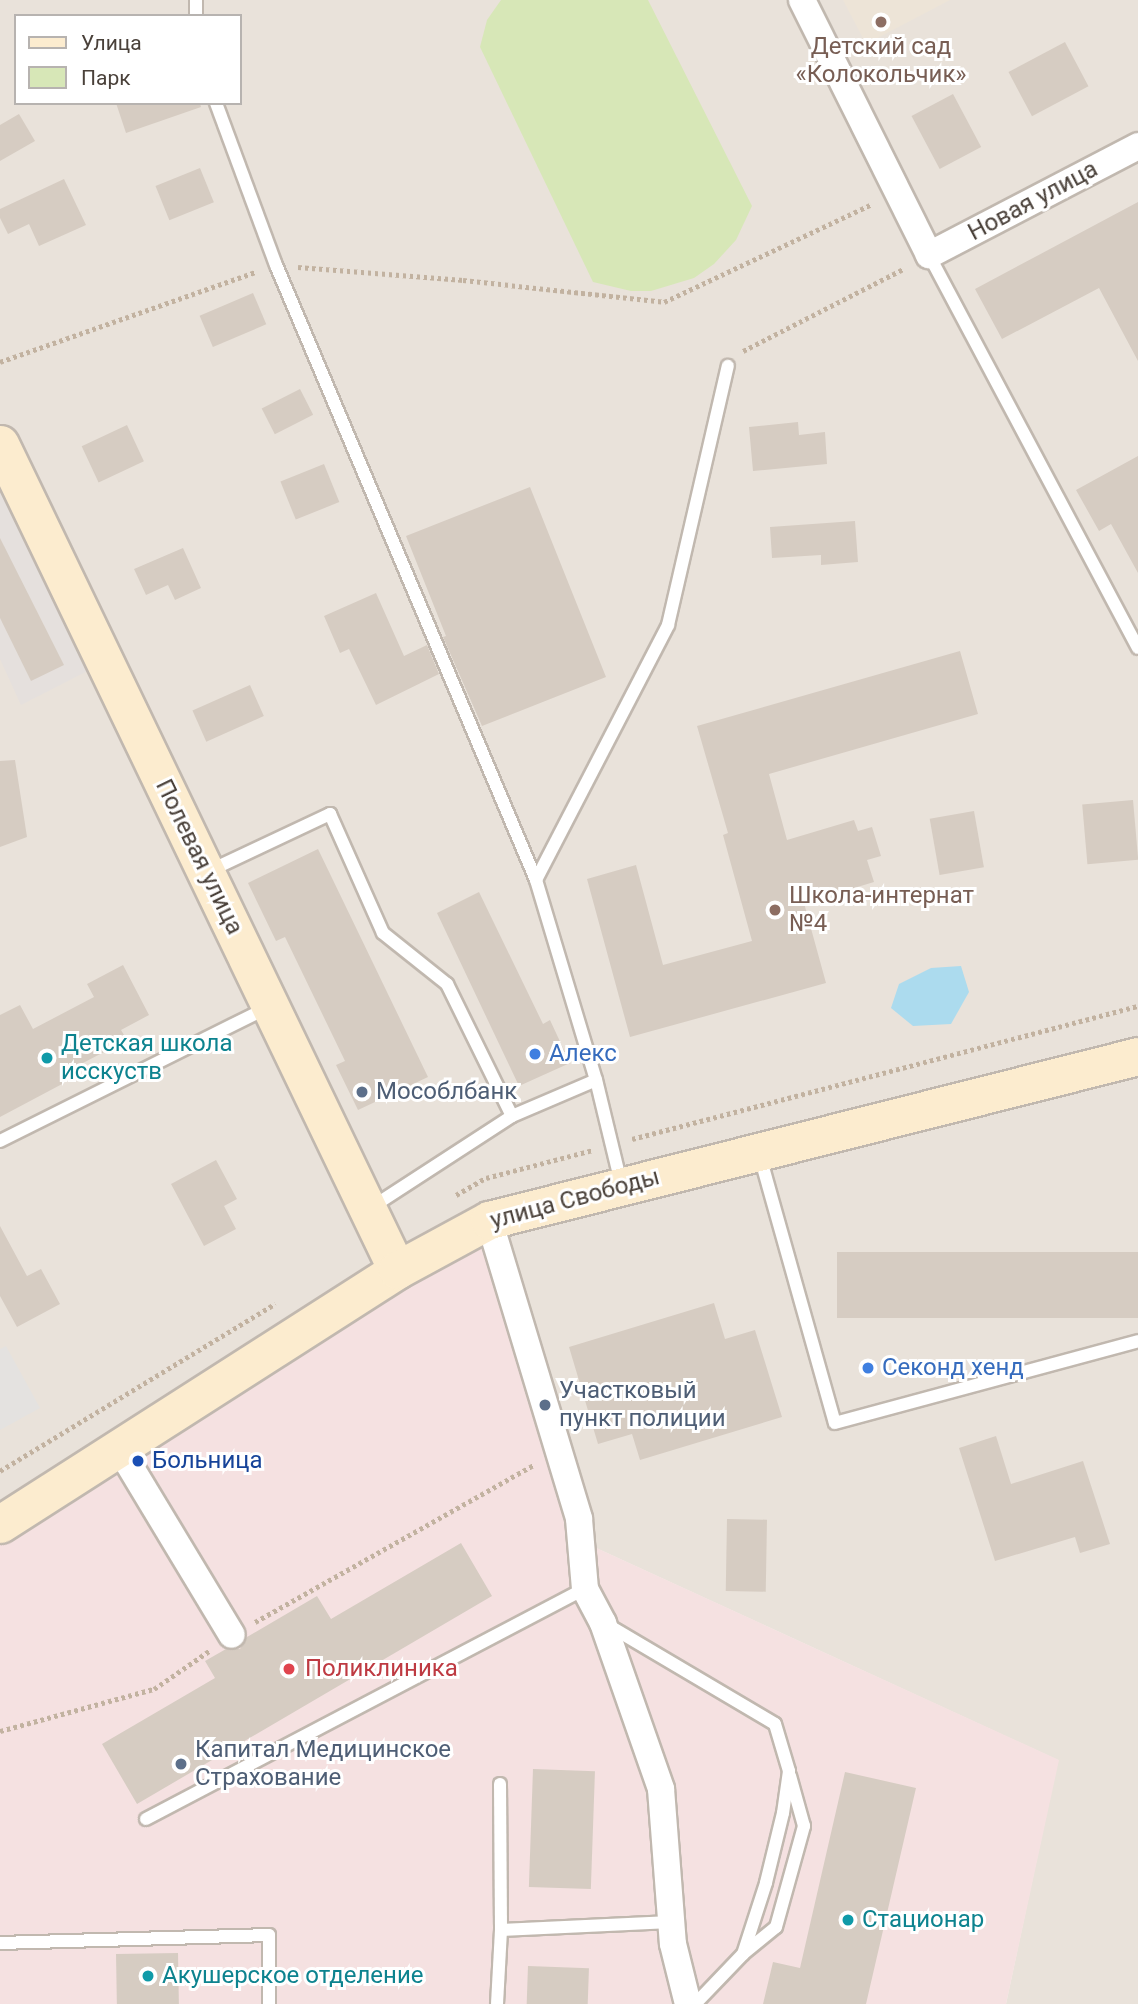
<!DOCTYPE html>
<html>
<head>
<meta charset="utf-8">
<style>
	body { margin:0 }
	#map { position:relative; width:1138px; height:2004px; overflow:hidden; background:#f5f1ec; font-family:Roboto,sans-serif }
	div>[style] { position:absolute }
	.residential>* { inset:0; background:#e9e2da }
	.industrial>* { inset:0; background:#e5e0dd }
	.education>* { inset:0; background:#ede4d7 }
	.medical>* { inset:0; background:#f5e1e1 }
	.green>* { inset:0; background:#d7e7b7 }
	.parking>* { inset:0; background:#e4e2e0 }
	.water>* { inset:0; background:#acdbee }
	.building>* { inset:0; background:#d6ccc2; transform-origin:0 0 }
	.path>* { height:4.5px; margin-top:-2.25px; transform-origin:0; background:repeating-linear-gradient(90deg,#c2b2a0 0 3.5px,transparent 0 7px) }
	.roads { filter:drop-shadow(2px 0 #c1b8af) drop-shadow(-2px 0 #c1b8af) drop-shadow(0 2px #c1b8af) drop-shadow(0 -2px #c1b8af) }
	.lane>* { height:12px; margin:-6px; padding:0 6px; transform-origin:6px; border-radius:6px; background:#fff }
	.street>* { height:26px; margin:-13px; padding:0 13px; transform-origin:13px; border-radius:13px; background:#fff }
	.secondary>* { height:37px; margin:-18.5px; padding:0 18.5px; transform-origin:18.5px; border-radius:18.5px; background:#fceccf }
	.dots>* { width:19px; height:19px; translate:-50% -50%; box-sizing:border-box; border:4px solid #fff; border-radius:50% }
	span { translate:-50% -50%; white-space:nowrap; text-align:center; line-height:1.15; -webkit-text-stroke:6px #fff; paint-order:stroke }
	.education-label { font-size:24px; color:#785e54 }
	.left { translate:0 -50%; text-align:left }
	.street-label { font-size:24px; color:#4a413a }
	.culture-label { font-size:24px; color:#0d838f }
	.shop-label { font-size:24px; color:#366cbe }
	.service-label { font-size:24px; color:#4e5e75 }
	.transit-label { font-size:24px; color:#164399 }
	.health-label { font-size:24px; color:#be3a42 }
	.legend { position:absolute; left:14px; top:14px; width:228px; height:91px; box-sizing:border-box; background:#fff; border:2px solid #b7b3b0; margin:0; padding:9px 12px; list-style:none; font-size:21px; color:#4a413a }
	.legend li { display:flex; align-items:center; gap:14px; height:35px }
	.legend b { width:35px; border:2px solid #b7b3b0 }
</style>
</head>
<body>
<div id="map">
	<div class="residential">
		<i style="clip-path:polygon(evenodd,0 0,1138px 0,1138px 1053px,489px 1218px,399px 1267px,0 433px,0 0,16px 16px,240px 16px,240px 103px,16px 103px,16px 16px)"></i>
		<i style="clip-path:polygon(0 456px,395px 1269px,0 1519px)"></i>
		<i style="clip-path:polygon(1138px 1058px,1138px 2004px,1006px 2004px,1058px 1760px,594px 1547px,490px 1222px)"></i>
	</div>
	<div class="industrial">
		<i style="clip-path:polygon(0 444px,105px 662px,21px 705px,0 659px)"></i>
	</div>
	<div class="education">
		<i style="clip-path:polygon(843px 0,950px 0,866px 44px)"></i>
	</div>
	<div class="medical">
		<i style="clip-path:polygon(489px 1222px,592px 1546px,1059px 1760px,1006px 2004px,0 2004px,0 1526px)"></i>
	</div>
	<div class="green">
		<i style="clip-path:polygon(501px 0,648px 0,752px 206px,736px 240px,714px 264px,694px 278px,651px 291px,631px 291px,593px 282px,480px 47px,487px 20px)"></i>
	</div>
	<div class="parking">
		<i style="clip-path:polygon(6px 1346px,40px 1408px,0 1430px,0 1349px)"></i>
	</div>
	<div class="water">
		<i style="clip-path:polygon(961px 966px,969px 992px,951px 1024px,913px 1026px,891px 1008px,899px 984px,931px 968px)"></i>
	</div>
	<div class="building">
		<i style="left:1065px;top:42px;width:50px;height:64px;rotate:62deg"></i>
		<i style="left:953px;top:94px;width:60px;height:47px;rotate:62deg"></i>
		<i style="clip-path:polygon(116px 103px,200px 103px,201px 107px,126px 133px)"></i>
		<i style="clip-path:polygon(19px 114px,35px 141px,0 161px,0 125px)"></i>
		<i style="left:200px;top:168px;width:37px;height:48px;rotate:68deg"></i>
		<i style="clip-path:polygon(64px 179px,86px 225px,39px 246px,29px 224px,8px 234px,0 218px,0 209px)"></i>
		<i style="clip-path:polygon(1138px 202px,1138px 361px,1099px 288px,1002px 339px,975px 289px)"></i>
		<i style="left:253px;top:293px;width:34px;height:58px;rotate:67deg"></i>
		<i style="left:300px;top:389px;width:29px;height:43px;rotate:63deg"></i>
		<i style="clip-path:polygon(798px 422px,799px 435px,825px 432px,827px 464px,753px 471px,749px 427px)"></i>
		<i style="left:127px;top:425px;width:40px;height:50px;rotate:65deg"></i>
		<i style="clip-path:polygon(1138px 456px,1138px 573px,1111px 524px,1099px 531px,1076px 490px)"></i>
		<i style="left:324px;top:464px;width:41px;height:47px;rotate:68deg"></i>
		<i style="clip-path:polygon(530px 487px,606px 677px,482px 726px,443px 637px,446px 636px,406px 536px)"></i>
		<i style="clip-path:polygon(855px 521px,858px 562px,821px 565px,821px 555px,772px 558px,770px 527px)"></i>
		<i style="clip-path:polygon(0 538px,64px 665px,31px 681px,0 618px)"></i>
		<i style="clip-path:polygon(183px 548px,201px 588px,175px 600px,168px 585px,146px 595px,134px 569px)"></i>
		<i style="clip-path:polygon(376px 593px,404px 656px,427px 645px,439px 674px,376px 705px,349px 649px,340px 653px,324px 616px)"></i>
		<i style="clip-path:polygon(960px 651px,978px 714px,769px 774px,787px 840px,854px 820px,858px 831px,872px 827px,881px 856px,867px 860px,874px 882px,804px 903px,826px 983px,630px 1037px,587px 879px,636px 865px,663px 965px,752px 941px,723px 835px,728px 833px,697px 726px)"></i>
		<i style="left:250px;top:685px;width:34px;height:63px;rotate:66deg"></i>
		<i style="clip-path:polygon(15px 760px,27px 837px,0 847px,0 761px)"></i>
		<i style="left:1133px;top:800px;width:60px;height:51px;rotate:85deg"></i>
		<i style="left:974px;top:811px;width:57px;height:45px;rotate:80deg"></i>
		<i style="clip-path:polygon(318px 849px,428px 1077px,358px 1110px,336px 1065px,345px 1061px,285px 937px,276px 941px,248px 883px)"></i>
		<i style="clip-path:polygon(479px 892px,543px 1024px,550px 1020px,570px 1063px,519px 1086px,437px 913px)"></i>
		<i style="clip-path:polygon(123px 965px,149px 1015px,121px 1030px,127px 1040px,60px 1075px,64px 1083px,0 1117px,0 1015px,20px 1005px,33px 1029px,94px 997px,87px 984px)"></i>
		<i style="clip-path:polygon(216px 1160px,237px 1199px,224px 1206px,236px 1229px,204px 1246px,171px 1184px)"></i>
		<i style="clip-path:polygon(0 1226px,27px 1276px,41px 1269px,60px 1304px,17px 1327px,0 1296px)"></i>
		<i style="left:1138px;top:1252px;width:66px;height:301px;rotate:90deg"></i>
		<i style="clip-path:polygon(714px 1303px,725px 1339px,755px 1330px,782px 1417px,640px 1460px,632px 1434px,598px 1444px,569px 1347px)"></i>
		<i style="clip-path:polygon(996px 1436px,1011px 1484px,1083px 1461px,1110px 1544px,1080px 1553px,1075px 1537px,995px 1561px,959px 1448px)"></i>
		<i style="left:727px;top:1519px;width:40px;height:72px;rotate:1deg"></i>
		<i style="clip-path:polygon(461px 1543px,492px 1596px,137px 1804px,102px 1744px,215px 1678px,205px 1661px,226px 1649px,240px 1649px,247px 1637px,317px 1596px,331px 1619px)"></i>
		<i style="left:533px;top:1769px;width:62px;height:118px;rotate:2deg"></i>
		<i style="clip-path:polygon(845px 1772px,916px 1788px,866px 2004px,763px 2004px,773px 1962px,800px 1968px)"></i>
		<i style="left:178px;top:1953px;width:51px;height:62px;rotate:89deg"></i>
		<i style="left:528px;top:1966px;width:61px;height:38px;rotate:2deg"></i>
	</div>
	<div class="path">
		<i style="left:298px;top:267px;width:166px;rotate:4.5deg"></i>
		<i style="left:463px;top:280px;width:202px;rotate:6.2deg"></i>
		<i style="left:664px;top:302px;width:230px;rotate:-25.2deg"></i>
		<i style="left:743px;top:351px;width:180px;rotate:-27.1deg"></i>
		<i style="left:0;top:362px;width:271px;rotate:-19.4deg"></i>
		<i style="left:632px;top:1139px;width:523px;rotate:-14.73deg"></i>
		<i style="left:456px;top:1195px;width:34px;rotate:-30deg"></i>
		<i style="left:486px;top:1178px;width:111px;rotate:-14.7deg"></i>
		<i style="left:0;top:1471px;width:322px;rotate:-31.3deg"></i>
		<i style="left:255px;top:1622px;width:320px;rotate:-29.4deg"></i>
		<i style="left:0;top:1731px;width:160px;rotate:-15.3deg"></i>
		<i style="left:154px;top:1689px;width:67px;rotate:-34.6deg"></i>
	</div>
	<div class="roads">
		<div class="lane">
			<i style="left:196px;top:16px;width:16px;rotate:-90deg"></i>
			<i style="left:216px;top:103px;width:173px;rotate:69.7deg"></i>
			<i style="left:276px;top:265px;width:668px;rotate:67.08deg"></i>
			<i style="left:929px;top:255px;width:445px;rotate:62deg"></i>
			<i style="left:209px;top:871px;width:134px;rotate:-25.2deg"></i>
			<i style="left:330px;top:814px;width:130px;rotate:66deg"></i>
			<i style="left:383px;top:933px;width:82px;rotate:38.6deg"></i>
			<i style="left:447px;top:984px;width:147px;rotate:63.8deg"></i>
			<i style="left:0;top:1141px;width:298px;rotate:-26.5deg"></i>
			<i style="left:759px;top:1153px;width:280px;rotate:74.3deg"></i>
			<i style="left:835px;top:1423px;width:314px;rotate:-15.1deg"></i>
			<i style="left:621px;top:1183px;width:106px;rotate:-103.6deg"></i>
			<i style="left:596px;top:1080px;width:209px;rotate:-106.7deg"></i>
			<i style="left:536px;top:880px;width:287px;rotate:-62.6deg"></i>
			<i style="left:668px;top:625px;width:266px;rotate:-77deg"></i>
			<i style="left:372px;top:1207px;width:167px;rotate:-33deg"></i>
			<i style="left:512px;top:1116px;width:91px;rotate:-23.2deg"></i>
			<i style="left:606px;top:1624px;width:196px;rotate:30.6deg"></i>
			<i style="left:775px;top:1724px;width:49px;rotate:73.4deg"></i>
			<i style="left:789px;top:1771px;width:42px;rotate:98.1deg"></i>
			<i style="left:783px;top:1813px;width:72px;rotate:103.7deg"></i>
			<i style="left:766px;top:1883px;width:75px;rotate:107.9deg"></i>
			<i style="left:743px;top:1954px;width:69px;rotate:133.8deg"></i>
			<i style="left:500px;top:1784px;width:146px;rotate:89.6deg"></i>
			<i style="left:501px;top:1930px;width:170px;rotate:-2.7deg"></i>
			<i style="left:146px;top:1819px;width:496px;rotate:-27.7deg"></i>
			<i style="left:0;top:1943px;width:269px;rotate:-1.7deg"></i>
			<i style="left:269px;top:1935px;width:69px;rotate:90deg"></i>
			<i style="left:744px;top:1953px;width:41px;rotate:-39.1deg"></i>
			<i style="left:776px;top:1927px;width:105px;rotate:-74.5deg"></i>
			<i style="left:804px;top:1826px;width:52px;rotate:-105.6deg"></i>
			<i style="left:497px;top:2004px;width:74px;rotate:-86.9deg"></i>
		</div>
		<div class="street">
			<i style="left:802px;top:0;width:285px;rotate:63.5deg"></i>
			<i style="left:929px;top:255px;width:236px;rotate:-27.5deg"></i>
			<i style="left:489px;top:1220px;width:312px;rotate:73.2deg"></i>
			<i style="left:579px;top:1519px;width:70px;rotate:85.1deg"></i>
			<i style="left:585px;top:1589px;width:38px;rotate:62deg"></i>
			<i style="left:603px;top:1623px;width:176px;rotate:70.7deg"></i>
			<i style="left:661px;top:1789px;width:155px;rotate:85.6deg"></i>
			<i style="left:673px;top:1944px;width:62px;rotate:76deg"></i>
			<i style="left:119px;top:1448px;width:218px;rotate:58.9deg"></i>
		</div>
		<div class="secondary">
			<i style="left:0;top:444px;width:916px;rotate:64.33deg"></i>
			<i style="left:0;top:1524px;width:471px;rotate:-32.6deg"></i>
			<i style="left:397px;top:1270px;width:105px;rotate:-28.5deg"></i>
			<i style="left:489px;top:1220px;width:669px;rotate:-14.18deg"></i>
		</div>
	</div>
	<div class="dots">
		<i style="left:881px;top:22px;background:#8d6e63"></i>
		<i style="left:775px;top:910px;background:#8d6e63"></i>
		<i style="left:535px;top:1054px;background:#3f7fe0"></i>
		<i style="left:47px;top:1058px;background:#0f9aa8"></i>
		<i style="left:362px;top:1092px;background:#5c6f8a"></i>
		<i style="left:868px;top:1368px;background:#3f7fe0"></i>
		<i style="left:545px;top:1405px;background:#5c6f8a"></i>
		<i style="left:138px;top:1461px;background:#1a4fb4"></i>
		<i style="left:289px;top:1669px;background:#e0444e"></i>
		<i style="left:181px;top:1764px;background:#5c6f8a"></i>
		<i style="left:848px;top:1920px;background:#0f9aa8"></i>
		<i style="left:148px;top:1976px;background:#0f9aa8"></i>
	</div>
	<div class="education-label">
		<span style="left:881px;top:61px">Детский сад<br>«Колокольчик»</span>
		<span class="left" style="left:789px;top:910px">Школа-интернат<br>№4</span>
	</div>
	<div class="street-label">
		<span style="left:1033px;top:201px;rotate:-28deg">Новая улица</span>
		<span style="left:199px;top:857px;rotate:64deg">Полевая улица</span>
		<span style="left:575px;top:1199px;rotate:-15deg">улица Свободы</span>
	</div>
	<div class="culture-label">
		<span class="left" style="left:61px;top:1058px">Детская школа<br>исскуств</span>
		<span class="left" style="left:862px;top:1920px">Стационар</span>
		<span class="left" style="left:162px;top:1976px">Акушерское отделение</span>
	</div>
	<div class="shop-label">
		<span class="left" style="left:549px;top:1054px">Алекс</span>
		<span class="left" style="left:882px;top:1368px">Секонд хенд</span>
	</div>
	<div class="service-label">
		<span class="left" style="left:376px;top:1092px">Мособлбанк</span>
		<span class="left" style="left:559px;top:1405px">Участковый<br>пункт полиции</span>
		<span class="left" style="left:195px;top:1764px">Капитал Медицинское<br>Страхование</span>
	</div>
	<div class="transit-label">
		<span class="left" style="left:152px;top:1461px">Больница</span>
	</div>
	<div class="health-label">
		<span class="left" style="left:305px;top:1669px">Поликлиника</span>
	</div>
	<ul class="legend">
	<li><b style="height:9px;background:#fceccf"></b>Улица</li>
	<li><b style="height:19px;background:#d7e7b7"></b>Парк</li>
	</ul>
</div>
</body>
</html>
